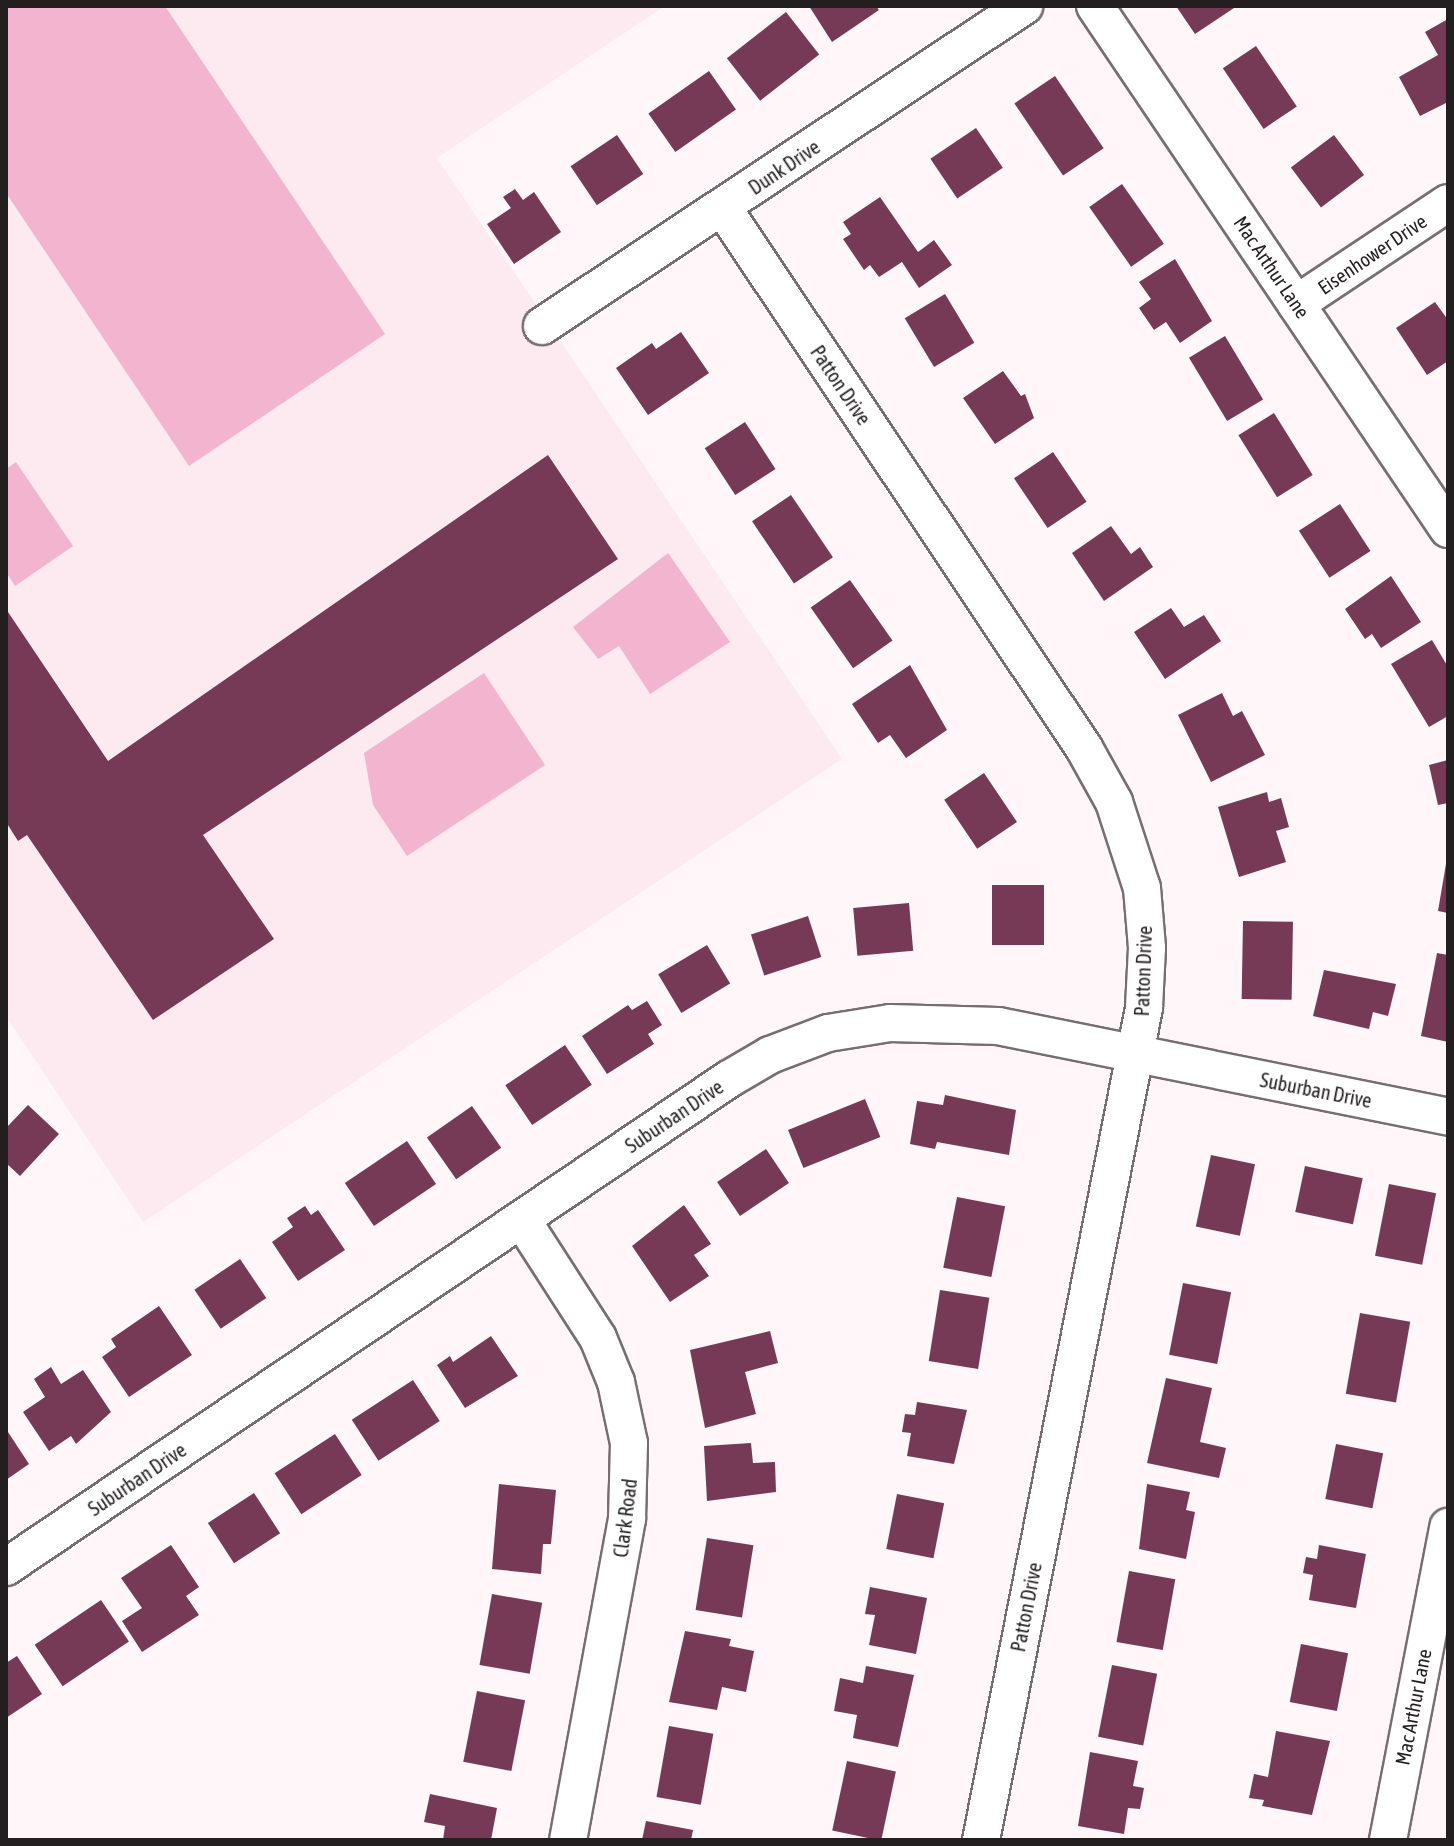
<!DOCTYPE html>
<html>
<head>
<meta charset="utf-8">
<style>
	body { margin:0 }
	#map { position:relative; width:1454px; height:1846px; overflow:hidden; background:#fff6fa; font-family:"Asap Condensed",sans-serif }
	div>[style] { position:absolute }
	.built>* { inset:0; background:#fdeaf1 }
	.green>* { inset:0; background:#f2b4ce }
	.building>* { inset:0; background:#763956; transform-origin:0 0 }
	.roads { filter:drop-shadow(2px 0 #776e71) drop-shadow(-2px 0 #776e71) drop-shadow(0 2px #776e71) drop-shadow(0 -2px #776e71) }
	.minor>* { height:36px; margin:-18px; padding:0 18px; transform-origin:18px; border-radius:18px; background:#fff }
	span { translate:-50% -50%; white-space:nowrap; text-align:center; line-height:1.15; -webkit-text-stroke:8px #fff; paint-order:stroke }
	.street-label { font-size:20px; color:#231f20 }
	.frame { position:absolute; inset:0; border:8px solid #231f20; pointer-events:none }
</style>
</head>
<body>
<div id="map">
	<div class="built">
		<i style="clip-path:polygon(6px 6px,665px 6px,437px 158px,842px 759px,143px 1222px,6px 1016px)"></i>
	</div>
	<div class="green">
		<i style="clip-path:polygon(6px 6px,165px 6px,385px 334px,189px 466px,6px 193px)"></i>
		<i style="clip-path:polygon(16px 462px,73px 546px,15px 586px,6px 572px,6px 469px)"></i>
		<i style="clip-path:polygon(668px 553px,730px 642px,650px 694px,619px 646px,598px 659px,573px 627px)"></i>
		<i style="clip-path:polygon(484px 673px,545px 765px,407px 856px,373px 805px,364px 753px)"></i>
	</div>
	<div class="building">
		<i style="clip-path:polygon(809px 6px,876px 6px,879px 10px,832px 42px)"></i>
		<i style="clip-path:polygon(1176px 6px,1237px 6px,1195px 34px)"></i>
		<i style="left:786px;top:12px;width:54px;height:75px;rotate:52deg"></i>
		<i style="clip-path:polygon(1448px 19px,1448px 102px,1420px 116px,1399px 77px,1438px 55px,1425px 32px)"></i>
		<i style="left:1256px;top:46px;width:73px;height:40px;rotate:56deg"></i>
		<i style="left:709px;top:71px;width:47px;height:74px;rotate:55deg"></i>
		<i style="left:1055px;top:76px;width:87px;height:49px;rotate:56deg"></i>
		<i style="left:976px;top:128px;width:48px;height:55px;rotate:56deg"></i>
		<i style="left:617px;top:135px;width:47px;height:56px;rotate:56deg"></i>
		<i style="left:1334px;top:135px;width:50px;height:54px;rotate:53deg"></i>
		<i style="left:1122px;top:184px;width:73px;height:40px;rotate:55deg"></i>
		<i style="clip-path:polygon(515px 189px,523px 200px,534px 192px,561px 232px,514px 264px,487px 224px,511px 208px,503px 197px)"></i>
		<i style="clip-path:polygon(880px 197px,918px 252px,934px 240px,952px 265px,919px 288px,902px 262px,879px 277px,870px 265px,864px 270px,843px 239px,851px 234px,843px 222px)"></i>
		<i style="clip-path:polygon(1175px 259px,1212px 321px,1180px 343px,1166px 322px,1154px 330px,1139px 308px,1151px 299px,1139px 282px)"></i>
		<i style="left:945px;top:294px;width:57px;height:47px;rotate:59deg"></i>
		<i style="clip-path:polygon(1435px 302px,1448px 320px,1448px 361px,1427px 375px,1396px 328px)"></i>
		<i style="clip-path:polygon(681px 332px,709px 373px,648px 415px,616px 368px,652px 343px,656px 349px)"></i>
		<i style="left:1225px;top:336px;width:74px;height:42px;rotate:59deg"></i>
		<i style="clip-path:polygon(1003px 371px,1021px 396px,1025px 394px,1034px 418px,995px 444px,963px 398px)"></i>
		<i style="left:1274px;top:413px;width:73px;height:42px;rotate:58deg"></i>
		<i style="left:745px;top:422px;width:56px;height:48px;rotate:57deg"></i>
		<i style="left:1053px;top:452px;width:60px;height:47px;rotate:56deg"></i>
		<i style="clip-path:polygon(548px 455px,618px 559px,203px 835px,274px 939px,153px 1020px,27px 835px,18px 841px,6px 822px,6px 609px,108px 761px)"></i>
		<i style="left:791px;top:495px;width:75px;height:47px;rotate:56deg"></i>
		<i style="left:1340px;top:504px;width:56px;height:49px;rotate:57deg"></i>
		<i style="clip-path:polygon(1111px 526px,1131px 554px,1140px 547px,1153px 567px,1104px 601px,1072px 553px)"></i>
		<i style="clip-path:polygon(1391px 576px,1421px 622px,1381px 648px,1372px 634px,1365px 639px,1345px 609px)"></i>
		<i style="left:850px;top:580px;width:74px;height:48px;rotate:55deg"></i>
		<i style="clip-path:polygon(1171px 608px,1184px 627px,1204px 615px,1221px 641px,1165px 679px,1134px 632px)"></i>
		<i style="clip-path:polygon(1432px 640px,1448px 667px,1448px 716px,1429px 727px,1391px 664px)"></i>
		<i style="clip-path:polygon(910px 665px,947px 730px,906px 758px,890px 735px,878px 743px,852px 704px)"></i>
		<i style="clip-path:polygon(1222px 693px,1233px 716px,1242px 711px,1265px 755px,1211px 782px,1178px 715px)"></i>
		<i style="clip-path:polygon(1448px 760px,1448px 803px,1438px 805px,1429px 765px)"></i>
		<i style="left:984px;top:773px;width:59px;height:48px;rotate:56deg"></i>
		<i style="clip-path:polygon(1267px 792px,1269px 802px,1281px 798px,1289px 827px,1276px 831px,1286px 862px,1239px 877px,1218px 807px)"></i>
		<i style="clip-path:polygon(1446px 864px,1448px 864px,1448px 913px,1438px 911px)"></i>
		<i style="left:992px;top:885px;width:52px;height:60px"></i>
		<i style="left:909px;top:903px;width:48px;height:56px;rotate:85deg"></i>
		<i style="left:808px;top:916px;width:43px;height:60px;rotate:72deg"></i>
		<i style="left:1243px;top:921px;width:50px;height:78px;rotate:1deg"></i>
		<i style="left:707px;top:945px;width:45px;height:57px;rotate:59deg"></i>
		<i style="clip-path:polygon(1437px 953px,1448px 955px,1448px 1042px,1421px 1036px)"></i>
		<i style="clip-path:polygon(1324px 970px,1396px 984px,1388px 1016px,1373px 1012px,1369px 1029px,1313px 1016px)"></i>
		<i style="clip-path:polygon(647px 1001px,662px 1025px,648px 1034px,654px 1044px,607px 1074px,582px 1036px,628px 1005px,632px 1010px)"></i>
		<i style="left:565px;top:1045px;width:48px;height:72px;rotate:56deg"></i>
		<i style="clip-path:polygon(945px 1095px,1016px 1110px,1009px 1155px,937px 1142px,935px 1149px,910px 1144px,917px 1101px,943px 1105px)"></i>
		<i style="left:865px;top:1099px;width:41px;height:83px;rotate:68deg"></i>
		<i style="clip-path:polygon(28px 1105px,59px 1134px,20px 1176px,6px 1163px,6px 1128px)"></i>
		<i style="left:472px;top:1106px;width:51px;height:55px;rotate:55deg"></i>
		<i style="left:407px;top:1141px;width:52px;height:75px;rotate:56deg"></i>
		<i style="left:766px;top:1149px;width:41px;height:59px;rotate:56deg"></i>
		<i style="left:1211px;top:1155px;width:45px;height:73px;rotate:12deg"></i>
		<i style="left:1305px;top:1166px;width:59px;height:47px;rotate:12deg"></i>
		<i style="left:1389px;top:1184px;width:48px;height:73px;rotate:11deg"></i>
		<i style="left:957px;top:1197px;width:49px;height:72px;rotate:11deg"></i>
		<i style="clip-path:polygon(684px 1205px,711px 1244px,694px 1255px,709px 1276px,670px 1302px,632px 1246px)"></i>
		<i style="clip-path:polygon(305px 1206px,311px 1215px,318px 1210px,345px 1250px,298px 1281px,272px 1242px,293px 1227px,287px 1218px)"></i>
		<i style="left:240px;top:1259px;width:47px;height:55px;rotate:56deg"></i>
		<i style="left:1183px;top:1283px;width:49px;height:73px;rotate:11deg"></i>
		<i style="left:940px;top:1290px;width:50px;height:72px;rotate:9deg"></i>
		<i style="clip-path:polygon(159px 1306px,192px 1355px,129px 1397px,102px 1357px,116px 1347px,111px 1339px)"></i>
		<i style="left:1360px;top:1313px;width:51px;height:82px;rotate:10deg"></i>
		<i style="clip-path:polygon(770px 1331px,778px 1363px,745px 1372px,756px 1414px,705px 1428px,690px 1350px)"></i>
		<i style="clip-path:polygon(491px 1336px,518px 1376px,465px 1408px,437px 1365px,450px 1356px,453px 1362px)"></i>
		<i style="clip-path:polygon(51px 1367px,61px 1384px,83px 1370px,111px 1412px,76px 1444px,71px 1436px,49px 1451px,23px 1412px,45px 1397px,34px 1379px)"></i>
		<i style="clip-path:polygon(1166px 1378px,1212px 1388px,1200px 1442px,1226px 1448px,1219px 1478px,1147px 1463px)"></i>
		<i style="left:413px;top:1380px;width:49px;height:73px;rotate:57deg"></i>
		<i style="clip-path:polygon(917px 1402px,967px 1410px,954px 1464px,907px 1456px,911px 1433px,902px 1432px,905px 1414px,915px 1415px)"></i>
		<i style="clip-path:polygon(6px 1429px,29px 1464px,6px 1480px)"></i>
		<i style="left:335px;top:1434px;width:49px;height:72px;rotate:57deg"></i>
		<i style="clip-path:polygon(751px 1443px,753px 1463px,775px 1462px,776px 1492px,707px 1501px,704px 1446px)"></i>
		<i style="left:1336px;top:1444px;width:48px;height:56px;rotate:11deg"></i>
		<i style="clip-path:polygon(499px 1484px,556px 1490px,551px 1544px,543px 1544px,541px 1574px,492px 1569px)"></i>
		<i style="clip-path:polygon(1147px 1484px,1190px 1492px,1186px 1510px,1195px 1512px,1186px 1559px,1139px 1549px)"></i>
		<i style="left:254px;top:1493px;width:48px;height:55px;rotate:57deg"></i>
		<i style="left:897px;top:1494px;width:48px;height:56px;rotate:11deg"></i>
		<i style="left:707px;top:1538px;width:47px;height:73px;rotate:9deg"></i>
		<i style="clip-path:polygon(171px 1545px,199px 1587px,186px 1596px,199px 1615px,142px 1652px,122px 1621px,142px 1608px,121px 1578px)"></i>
		<i style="clip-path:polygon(1319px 1545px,1366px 1554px,1356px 1608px,1309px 1600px,1313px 1575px,1303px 1573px,1306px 1557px,1317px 1559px)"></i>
		<i style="left:1129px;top:1571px;width:47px;height:72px;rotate:10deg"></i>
		<i style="clip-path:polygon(870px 1587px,927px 1598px,916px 1654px,869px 1645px,875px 1615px,865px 1614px)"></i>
		<i style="left:492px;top:1594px;width:51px;height:72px;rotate:10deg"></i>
		<i style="left:101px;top:1600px;width:50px;height:80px;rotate:56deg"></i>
		<i style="clip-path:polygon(685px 1631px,731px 1639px,729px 1646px,754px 1651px,746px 1692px,722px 1687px,717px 1710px,669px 1702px)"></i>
		<i style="left:1301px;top:1644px;width:48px;height:59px;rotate:11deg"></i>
		<i style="clip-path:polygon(17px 1656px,42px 1694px,6px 1718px,6px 1663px)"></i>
		<i style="left:1112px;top:1665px;width:46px;height:73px;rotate:11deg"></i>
		<i style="clip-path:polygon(866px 1666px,914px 1675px,898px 1747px,853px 1738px,857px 1715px,834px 1711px,840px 1678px,863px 1683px)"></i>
		<i style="left:477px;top:1691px;width:49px;height:72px;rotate:11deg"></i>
		<i style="left:669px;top:1726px;width:45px;height:72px;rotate:10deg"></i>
		<i style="clip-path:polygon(1276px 1731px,1330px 1741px,1312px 1815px,1262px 1806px,1264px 1800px,1249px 1798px,1254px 1774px,1268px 1777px)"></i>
		<i style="clip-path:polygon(1090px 1752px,1138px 1761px,1133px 1786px,1144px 1788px,1140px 1809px,1128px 1808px,1124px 1834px,1078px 1826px)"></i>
		<i style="left:847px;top:1761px;width:50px;height:71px;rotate:12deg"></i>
		<i style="clip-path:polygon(430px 1794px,497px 1808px,491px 1840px,443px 1840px,445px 1826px,424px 1822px)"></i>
		<i style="clip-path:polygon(646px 1821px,693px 1830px,691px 1840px,642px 1840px)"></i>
	</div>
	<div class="roads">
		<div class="minor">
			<i style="left:1095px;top:6px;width:631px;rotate:55.98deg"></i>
			<i style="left:723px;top:208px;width:650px;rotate:56.24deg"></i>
			<i style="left:1084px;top:748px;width:62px;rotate:60.9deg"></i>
			<i style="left:1114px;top:802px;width:90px;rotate:72deg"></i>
			<i style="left:1142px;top:888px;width:60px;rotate:85.2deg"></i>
			<i style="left:1147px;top:948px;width:60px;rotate:92.9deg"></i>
			<i style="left:1144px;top:1008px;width:848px;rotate:101.08deg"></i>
			<i style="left:1296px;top:304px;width:182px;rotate:-33.6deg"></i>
			<i style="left:542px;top:326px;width:579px;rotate:-33.58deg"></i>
			<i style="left:522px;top:1220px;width:140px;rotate:57.2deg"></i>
			<i style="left:598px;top:1338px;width:48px;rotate:67.8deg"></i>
			<i style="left:616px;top:1382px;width:62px;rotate:78deg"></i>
			<i style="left:629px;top:1443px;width:76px;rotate:91.5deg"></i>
			<i style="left:627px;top:1519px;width:326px;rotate:100.4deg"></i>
			<i style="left:6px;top:1567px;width:872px;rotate:-34.02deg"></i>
			<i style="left:729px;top:1079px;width:48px;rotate:-30.3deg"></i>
			<i style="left:770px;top:1055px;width:62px;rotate:-20.8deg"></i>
			<i style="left:828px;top:1033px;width:63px;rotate:-9.2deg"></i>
			<i style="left:890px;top:1023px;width:108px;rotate:1.6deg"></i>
			<i style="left:998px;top:1026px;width:459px;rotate:11.4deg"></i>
			<i style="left:1388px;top:1840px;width:319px;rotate:-79.1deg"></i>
		</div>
	</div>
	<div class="street-label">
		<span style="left:784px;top:167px;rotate:-34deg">Dunk Drive</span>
		<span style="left:1372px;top:254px;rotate:-34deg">Eisenhower Drive</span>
		<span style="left:1272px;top:267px;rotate:56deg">Mac Arthur Lane</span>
		<span style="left:841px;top:385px;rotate:56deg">Patton Drive</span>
		<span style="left:1143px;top:971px;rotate:-88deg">Patton Drive</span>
		<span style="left:1316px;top:1090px;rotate:11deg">Suburban Drive</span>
		<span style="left:674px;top:1116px;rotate:-34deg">Suburban Drive</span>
		<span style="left:137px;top:1479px;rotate:-34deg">Suburban Drive</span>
		<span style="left:625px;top:1518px;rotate:-83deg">Clark Road</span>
		<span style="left:1026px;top:1607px;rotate:-79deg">Patton Drive</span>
		<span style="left:1413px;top:1707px;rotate:-79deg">Mac Arthur Lane</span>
	</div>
	<div class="frame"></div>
</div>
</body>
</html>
